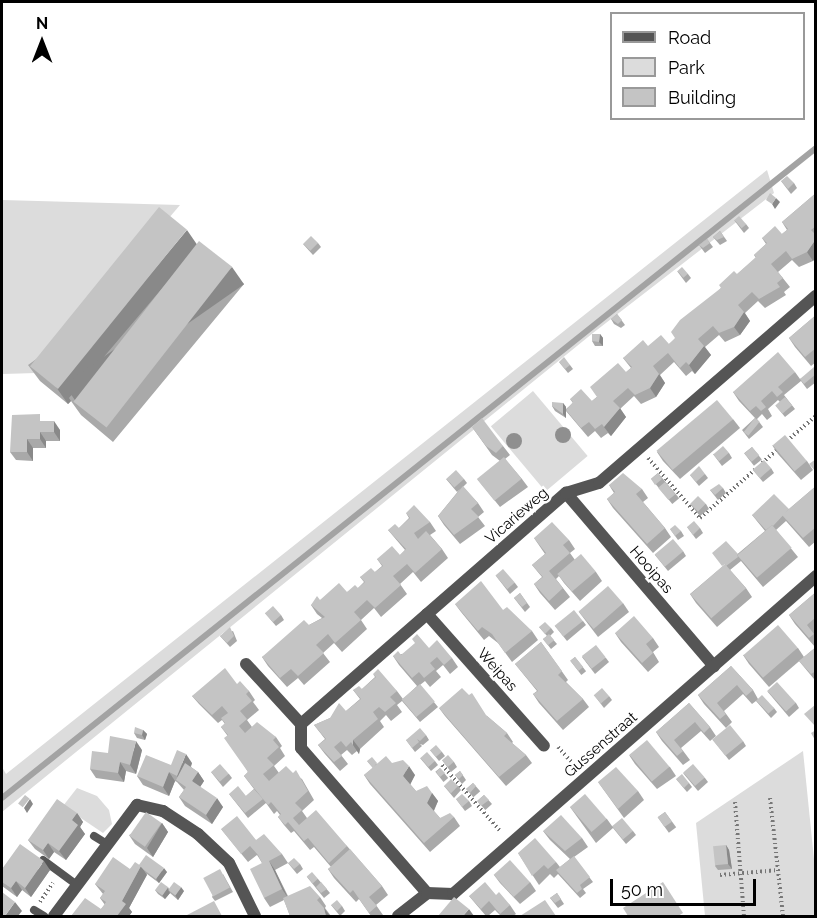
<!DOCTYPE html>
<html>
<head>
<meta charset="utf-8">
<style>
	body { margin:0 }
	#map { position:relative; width:817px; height:918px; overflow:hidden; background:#fff; font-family:Raleway,sans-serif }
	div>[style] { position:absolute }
	.green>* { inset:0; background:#dcdcdc; transform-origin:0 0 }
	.stream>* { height:6px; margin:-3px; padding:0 3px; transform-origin:3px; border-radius:3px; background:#a3a3a3 }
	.path>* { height:4px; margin-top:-2px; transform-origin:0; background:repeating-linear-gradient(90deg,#777 0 1.5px,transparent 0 4.5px) }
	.lane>* { height:8px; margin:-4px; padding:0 4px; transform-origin:4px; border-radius:4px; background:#555 }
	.street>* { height:12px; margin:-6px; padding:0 6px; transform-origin:6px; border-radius:6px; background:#555 }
	.trees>* { width:16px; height:16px; margin:-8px; border-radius:50%; background:#8f8f8f }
	.wall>* { inset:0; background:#a9a9a9; transform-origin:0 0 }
	.shaded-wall>* { inset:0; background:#898989; transform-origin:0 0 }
	.building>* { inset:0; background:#c4c4c4; transform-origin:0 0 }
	span { translate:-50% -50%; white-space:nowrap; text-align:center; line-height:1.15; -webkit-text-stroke:5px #fff; paint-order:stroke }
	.street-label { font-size:15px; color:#000 }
	.frame { position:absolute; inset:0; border:3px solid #000; pointer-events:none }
	.legend { position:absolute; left:610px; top:12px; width:195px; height:108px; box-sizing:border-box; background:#fff; border:2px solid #999; margin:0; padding:8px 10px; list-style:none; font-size:18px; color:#000 }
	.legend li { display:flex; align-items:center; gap:12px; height:30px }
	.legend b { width:30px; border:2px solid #999 }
	.north { position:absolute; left:12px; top:12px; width:60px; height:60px; -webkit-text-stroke:4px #fff; paint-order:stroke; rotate:0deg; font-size:16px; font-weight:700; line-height:24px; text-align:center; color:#000 }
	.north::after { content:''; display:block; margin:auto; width:21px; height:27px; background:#000; clip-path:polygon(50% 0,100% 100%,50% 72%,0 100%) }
	.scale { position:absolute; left:610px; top:879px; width:146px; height:27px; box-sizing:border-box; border:3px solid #000; border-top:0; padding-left:8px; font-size:18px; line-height:21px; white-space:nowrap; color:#000; -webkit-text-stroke:4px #fff; paint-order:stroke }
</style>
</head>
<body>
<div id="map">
	<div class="green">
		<i style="clip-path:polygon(767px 170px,774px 193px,593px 333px,2px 812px,2px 767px,6px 774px)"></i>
		<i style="clip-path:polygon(2px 200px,180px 205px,37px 373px,2px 374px)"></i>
		<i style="left:533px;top:391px;width:85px;height:55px;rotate:50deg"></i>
		<i style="clip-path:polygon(803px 751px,815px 869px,815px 916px,705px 916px,696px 823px)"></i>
		<i style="clip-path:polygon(77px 788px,97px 796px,109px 810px,112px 824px,103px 833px,63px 806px)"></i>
	</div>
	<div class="stream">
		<i style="left:2px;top:798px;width:1042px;rotate:-38.61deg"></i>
	</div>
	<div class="path">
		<i style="left:787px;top:441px;width:38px;rotate:-41deg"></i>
		<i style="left:648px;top:458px;width:79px;rotate:49.1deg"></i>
		<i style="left:700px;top:518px;width:76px;rotate:-41.3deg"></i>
		<i style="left:762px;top:463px;width:23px;rotate:-41deg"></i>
		<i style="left:558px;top:747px;width:28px;rotate:48deg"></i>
		<i style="left:442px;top:765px;width:89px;rotate:48.6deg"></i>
		<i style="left:770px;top:798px;width:119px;rotate:83.7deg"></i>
		<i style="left:735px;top:802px;width:114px;rotate:85.5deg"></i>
		<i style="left:720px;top:875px;width:58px;rotate:-4.9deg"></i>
		<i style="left:40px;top:902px;width:23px;rotate:-56deg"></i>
	</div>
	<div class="lane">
		<i style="left:94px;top:836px;width:15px;rotate:32deg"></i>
		<i style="left:43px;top:860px;width:42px;rotate:36.3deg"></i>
		<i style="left:34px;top:910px;width:12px;rotate:31deg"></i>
	</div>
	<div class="street">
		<i style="left:566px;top:493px;width:228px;rotate:49.5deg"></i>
		<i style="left:427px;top:614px;width:176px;rotate:48.4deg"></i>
		<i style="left:246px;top:664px;width:81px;rotate:47.5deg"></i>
		<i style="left:427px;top:893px;width:192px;rotate:-131deg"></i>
		<i style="left:301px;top:748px;width:24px;rotate:-90deg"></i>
		<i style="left:301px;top:724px;width:352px;rotate:-41.1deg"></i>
		<i style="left:566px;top:493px;width:34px;rotate:-17deg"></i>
		<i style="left:599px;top:483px;width:286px;rotate:-40.8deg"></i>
		<i style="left:54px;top:916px;width:139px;rotate:-53.2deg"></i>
		<i style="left:137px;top:805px;width:27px;rotate:13deg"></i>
		<i style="left:163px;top:811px;width:42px;rotate:33.3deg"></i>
		<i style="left:198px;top:834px;width:42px;rotate:43.1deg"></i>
		<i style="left:229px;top:863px;width:59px;rotate:63.9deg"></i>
		<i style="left:398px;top:916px;width:37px;rotate:-38deg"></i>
		<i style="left:427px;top:893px;width:26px;rotate:2deg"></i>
		<i style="left:453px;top:894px;width:483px;rotate:-41.2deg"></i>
	</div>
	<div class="trees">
		<i style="left:563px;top:435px"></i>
		<i style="left:514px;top:441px"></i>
	</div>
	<div class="wall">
		<i style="clip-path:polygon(781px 181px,794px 183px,797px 188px,791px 194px)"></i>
		<i style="clip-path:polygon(816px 193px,816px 257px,813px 261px,799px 267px,792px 260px,778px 272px,790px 287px,784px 292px,786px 295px,765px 308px,758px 301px,745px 313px,750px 321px,740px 335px,725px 342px,719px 335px,705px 347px,711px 355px,695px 374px,692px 371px,686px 376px,674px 362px,660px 375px,665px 383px,656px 397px,641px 404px,634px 396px,620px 409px,626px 417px,611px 436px,608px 433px,601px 438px,595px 431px,588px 437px,566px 411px,566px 418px,555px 411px,552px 406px,563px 403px,566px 407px,566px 409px,573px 403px,570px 399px,592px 401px,631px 368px,623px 358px,648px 346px,669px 344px,675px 339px,721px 288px,756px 258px,754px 255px,766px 244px,762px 238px,782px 234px,787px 230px,782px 222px)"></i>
		<i style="clip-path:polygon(734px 220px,746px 224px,749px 228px,744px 233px)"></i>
		<i style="clip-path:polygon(720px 231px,727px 241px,720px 245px,713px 237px)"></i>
		<i style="left:707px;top:239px;width:10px;height:10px;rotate:53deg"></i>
		<i style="clip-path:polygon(318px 243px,321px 247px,313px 255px,303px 244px)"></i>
		<i style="clip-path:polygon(197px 244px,244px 284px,113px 442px,81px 415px,71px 401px,68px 404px,40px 381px,28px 365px)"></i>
		<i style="clip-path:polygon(677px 271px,688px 274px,691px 278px,686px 283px)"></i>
		<i style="clip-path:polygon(617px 314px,625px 325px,621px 328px,614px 324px,611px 319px)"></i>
		<i style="clip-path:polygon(816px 315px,816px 362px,811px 366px,795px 347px,789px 338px)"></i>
		<i style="clip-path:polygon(600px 334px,603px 338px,603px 346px,595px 346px,592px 341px)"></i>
		<i style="clip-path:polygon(559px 362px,570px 365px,573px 369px,568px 373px)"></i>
		<i style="clip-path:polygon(816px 369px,816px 382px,807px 389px,801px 381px,784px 395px,795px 409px,785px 417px,776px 406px,780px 402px,778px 400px,768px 409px,772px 416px,767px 420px,762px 414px,757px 419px,763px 427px,749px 439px,742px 430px,755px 418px,739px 401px,733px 392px,795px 372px,800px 379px)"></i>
		<i style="clip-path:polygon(733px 419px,740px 428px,680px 479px,663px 461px,657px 452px)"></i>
		<i style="clip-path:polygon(44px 421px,60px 430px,60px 441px,46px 441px,46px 448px,33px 448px,33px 461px,16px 460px,10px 452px)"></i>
		<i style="clip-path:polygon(472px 427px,503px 446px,510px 455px,505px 459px,522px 479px,528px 487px,500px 507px,478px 480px,500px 461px,492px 455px)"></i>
		<i style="clip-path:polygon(772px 445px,807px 461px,813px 470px,801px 480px,778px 454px)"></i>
		<i style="left:752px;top:447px;width:16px;height:10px;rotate:52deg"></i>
		<i style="clip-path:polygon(729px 453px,732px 458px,722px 466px,713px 454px)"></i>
		<i style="clip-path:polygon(771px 468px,774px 473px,763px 482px,753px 470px)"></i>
		<i style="left:658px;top:473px;width:33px;height:9px;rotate:50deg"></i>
		<i style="clip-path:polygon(705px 474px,708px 478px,699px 486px,690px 475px)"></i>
		<i style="clip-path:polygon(446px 479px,464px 479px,467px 483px,463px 487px,478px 503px,484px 512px,478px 517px,485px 526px,460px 544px,444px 525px,438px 516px,460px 489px,457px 492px)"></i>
		<i style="clip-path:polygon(609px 485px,642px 489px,648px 498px,643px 502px,665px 528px,671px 537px,653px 553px,613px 508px,607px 499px,614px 493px)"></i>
		<i style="clip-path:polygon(816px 486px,816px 541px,809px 547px,786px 521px,776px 530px,798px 557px,763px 587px,741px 561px,730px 570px,746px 588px,752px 597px,717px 627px,696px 603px,690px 594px,765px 531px,752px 515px,789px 509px)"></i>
		<i style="clip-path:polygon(723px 488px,726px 493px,718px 500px,710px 490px)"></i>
		<i style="clip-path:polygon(690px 504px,706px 504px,709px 509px,700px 516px)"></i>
		<i style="clip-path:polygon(406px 513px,430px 522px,436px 531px,430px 535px,442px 549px,448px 558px,421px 582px,413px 572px,400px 584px,407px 594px,381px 617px,374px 608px,361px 620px,367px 629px,342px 652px,334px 643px,323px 653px,330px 662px,304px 685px,298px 678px,287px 687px,268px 666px,262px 657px,309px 625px,322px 618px,317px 614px,311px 605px,320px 600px,347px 592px,358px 588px,364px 582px,360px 577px,375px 572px,382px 566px,377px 559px,400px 555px,405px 550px,388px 530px,399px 528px,409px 518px)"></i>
		<i style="clip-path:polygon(687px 527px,700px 528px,703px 533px,696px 539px)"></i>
		<i style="clip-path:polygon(670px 529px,681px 531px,684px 536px,678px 540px)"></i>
		<i style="clip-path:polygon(534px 538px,569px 540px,575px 549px,570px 553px,575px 560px,596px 572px,602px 581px,580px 601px,564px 583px,559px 576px,556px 579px,570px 597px,555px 610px,540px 593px,534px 584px,542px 577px,532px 565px,545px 554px)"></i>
		<i style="clip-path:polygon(683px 551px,686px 556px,668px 571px,655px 555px)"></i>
		<i style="clip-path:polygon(496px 576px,515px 583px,518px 587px,510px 594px)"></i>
		<i style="clip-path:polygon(816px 592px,816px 631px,814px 633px,816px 635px,815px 647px,795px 624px,789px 615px)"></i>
		<i style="clip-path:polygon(520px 593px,530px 607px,525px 612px,514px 598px)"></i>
		<i style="clip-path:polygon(623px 603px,629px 612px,598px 637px,579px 612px)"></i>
		<i style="clip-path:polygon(455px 604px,503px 610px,532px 631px,538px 640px,512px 662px,498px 643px,489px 636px,484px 640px,461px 612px)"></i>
		<i style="clip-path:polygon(265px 613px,281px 615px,284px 620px,276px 626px)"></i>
		<i style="clip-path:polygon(583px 621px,586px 625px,567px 641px,555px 626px)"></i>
		<i style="clip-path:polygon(539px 627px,551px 628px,554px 632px,550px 636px,557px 644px,551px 649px,543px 639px,547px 636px)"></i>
		<i style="clip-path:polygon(233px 631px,237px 641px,230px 647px,220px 636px)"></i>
		<i style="clip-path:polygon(615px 633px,653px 638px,659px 647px,653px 652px,659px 662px,648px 672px,621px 642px)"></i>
		<i style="clip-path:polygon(541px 642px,568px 680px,566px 682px,583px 699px,589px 707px,563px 730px,539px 703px,533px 694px,537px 691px,515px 664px)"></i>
		<i style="clip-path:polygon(816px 647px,816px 678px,814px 679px,799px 661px)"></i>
		<i style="clip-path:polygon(429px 648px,452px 658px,458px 667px,450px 674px,443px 665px,436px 671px,441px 677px,430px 687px,425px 681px,420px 685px,438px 707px,420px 722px,402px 701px,397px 705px,402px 712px,391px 721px,386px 715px,380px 721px,384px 727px,360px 749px,359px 754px,357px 751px,352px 755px,347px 750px,341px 755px,348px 764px,340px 771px,325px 754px,318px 745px,325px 739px,314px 725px,346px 711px,360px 699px,353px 690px,362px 689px,375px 677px,373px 674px,397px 691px,403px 699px,417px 686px,399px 665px,393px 656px)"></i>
		<i style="clip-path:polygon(798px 648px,804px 657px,769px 687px,749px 664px,743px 655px)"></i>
		<i style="left:575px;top:657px;width:18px;height:6px;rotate:52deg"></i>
		<i style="clip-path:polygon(582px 657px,606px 658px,609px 662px,595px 674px)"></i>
		<i style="clip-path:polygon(731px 666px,753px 690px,758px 699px,774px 708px,777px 712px,771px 718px,756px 701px,752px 704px,743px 694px,724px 711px,732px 722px,726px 728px,704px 704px,698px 695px)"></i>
		<i style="clip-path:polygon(237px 684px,249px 691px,255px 700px,253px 702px,259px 710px,247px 720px,252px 727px,276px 737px,282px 746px,280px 748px,285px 756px,274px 766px,279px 773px,293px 773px,302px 779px,314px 800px,302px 811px,307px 818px,347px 846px,382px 886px,388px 895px,376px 905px,383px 915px,381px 916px,371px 916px,359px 899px,356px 902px,334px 878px,328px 869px,331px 867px,314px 847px,310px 850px,294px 831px,291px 833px,284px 825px,278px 817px,280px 815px,277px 811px,274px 814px,266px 803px,248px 818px,229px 794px,246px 796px,254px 789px,244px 776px,248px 772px,227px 735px,221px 727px,225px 724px,222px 720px,218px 723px,199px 704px,192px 696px)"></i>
		<i style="clip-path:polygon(767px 691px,796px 703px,799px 708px,789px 717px)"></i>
		<i style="clip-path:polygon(594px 695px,609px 696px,612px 700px,604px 708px)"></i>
		<i style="clip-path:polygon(689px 703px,710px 727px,716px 736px,710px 741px,701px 731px,681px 748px,690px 760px,683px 765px,662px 741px,656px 732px)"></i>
		<i style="clip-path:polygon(439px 708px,487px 716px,507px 733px,513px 742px,512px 743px,526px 755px,532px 763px,506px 786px,445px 716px)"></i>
		<i style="clip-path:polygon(143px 730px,147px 734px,145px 740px,137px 738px,134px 733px)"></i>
		<i style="clip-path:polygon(426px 735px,429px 740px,423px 745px,420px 744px,422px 746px,415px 752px,406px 740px)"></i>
		<i style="clip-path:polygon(713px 740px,743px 741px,746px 746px,729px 760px)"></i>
		<i style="clip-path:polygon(142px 750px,136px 774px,126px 771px,124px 782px,96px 778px,90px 769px,108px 753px)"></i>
		<i style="clip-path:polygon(430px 750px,442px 752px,445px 756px,439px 761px)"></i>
		<i style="clip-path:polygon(629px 755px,670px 767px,676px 776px,657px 789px,635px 764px)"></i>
		<i style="clip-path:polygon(420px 758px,435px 761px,438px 765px,431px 771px)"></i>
		<i style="clip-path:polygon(442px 760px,454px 762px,457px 767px,451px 772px)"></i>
		<i style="clip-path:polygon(367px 761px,378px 764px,392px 763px,415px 775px,410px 784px,416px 791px,432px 793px,438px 801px,434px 811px,440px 818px,454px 817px,460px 826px,430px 852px,370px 784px,364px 775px,373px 768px)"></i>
		<i style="clip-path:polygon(192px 763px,191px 767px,198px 772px,204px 781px,200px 787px,223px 807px,212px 824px,185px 806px,179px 797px,184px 790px,177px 782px,175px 781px,169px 796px,143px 785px,137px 776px,171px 765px)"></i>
		<i style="left:440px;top:768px;width:13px;height:6px;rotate:51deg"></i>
		<i style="clip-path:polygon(460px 771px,466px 780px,462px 784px,455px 775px)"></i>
		<i style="clip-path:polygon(211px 772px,229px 774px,232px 778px,223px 787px)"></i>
		<i style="clip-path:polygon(683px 773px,705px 778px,708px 782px,698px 791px)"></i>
		<i style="clip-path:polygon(676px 779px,689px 783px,692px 787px,687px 792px)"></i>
		<i style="clip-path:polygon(598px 782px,638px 791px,644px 800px,624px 818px)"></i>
		<i style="left:473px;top:783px;width:11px;height:9px;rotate:49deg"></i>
		<i style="clip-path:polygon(444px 786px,458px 786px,461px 790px,454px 798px)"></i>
		<i style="left:484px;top:795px;width:12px;height:9px;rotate:48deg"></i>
		<i style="clip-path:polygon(456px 799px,469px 801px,472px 806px,465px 811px)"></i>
		<i style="clip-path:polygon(570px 807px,607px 819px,612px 826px,633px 831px,636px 835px,626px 844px,613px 828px,596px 843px)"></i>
		<i style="left:665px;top:812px;width:19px;height:9px;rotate:54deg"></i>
		<i style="clip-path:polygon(77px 813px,83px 822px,80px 827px,85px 834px,66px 860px,54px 852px,49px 859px,35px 849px,28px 840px)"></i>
		<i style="clip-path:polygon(162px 823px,168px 832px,153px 857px,135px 844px,129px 835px)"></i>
		<i style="clip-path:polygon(221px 829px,256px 840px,282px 854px,288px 863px,275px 870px,288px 896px,320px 897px,326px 906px,325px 908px,331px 916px,290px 916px,284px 900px,270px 907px,264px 898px,262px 863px,259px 858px,257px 855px,248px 862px)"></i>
		<i style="clip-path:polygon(543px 831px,582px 838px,588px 847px,574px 857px,593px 882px,583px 889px,586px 893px,580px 898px,558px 874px,554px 878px,550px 874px,539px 885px,518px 853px,556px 862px,560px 867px,570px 859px,550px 840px)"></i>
		<i style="clip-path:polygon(726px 845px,729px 850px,732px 869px,718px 870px,715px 866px)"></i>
		<i style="clip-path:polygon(288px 863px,300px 864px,303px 869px,297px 874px)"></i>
		<i style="clip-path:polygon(139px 865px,167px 872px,159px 883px,147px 874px,129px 908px,132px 912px,129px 916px,71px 916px,101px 909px,105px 905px,100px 898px,103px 894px,95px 884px)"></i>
		<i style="clip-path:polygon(2px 869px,50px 870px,31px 897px,22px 890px,17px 897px,2px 886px)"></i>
		<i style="clip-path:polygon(223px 874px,233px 892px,215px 901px,212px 897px)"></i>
		<i style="clip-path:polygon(494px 875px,530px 882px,536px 891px,520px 904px,500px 883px)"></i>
		<i style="clip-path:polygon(307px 877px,318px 879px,330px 893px,324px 898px)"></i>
		<i style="clip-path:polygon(169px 889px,184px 891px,178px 900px,170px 893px,165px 899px,158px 894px,155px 890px)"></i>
		<i style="clip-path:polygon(557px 893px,564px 904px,558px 908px,550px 898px)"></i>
		<i style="clip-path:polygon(496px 895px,510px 905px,516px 914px,513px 916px,501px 916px,495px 910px,488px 916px,486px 916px,469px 896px)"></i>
		<i style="clip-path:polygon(331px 905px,342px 906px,345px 911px,340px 916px)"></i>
	</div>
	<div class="shaded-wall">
		<i style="clip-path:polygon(776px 198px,780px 202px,775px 209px,772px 204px)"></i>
		<i style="clip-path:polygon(187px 230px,198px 246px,69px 398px,71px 401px,68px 404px,56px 387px)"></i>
		<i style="clip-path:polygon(816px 239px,816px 257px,813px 261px,807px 252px)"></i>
		<i style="left:232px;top:267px;width:21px;height:205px;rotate:55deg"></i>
		<i style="clip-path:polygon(744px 312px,750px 321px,740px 335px,734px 327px)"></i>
		<i style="clip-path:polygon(600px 334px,603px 338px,603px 346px,599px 342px)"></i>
		<i style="clip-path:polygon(704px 346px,711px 355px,695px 374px,689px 365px)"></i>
		<i style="clip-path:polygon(659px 374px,665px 383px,656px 397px,650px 388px)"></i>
		<i style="clip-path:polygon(563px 403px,566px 407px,566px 418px,563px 414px)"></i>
		<i style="clip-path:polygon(620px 408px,626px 417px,611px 436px,604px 427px)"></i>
		<i style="clip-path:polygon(54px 421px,60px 430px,60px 441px,54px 432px)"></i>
		<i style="clip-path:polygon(40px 432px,46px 441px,46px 448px,40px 439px)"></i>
		<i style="clip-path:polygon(27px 439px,33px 448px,33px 461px,27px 452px)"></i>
		<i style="clip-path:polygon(143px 730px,147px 734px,145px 740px,142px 735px)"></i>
		<i style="clip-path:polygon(353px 740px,360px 749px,359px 754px,353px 745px)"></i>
		<i style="clip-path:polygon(136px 741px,142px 750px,136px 774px,130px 765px)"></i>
		<i style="clip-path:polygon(186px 754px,192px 763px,183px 784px,177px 776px)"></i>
		<i style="clip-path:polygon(120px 762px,126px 771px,124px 782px,118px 773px)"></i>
		<i style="clip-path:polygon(409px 766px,415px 775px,410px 785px,403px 776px)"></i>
		<i style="clip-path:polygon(169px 772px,175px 781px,169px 796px,163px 787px)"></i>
		<i style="clip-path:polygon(198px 772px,204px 781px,198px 790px,192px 781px)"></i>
		<i style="clip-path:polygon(432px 793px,438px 801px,433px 812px,427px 803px)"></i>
		<i style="clip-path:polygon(217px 798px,223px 807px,212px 824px,206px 815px)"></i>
		<i style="clip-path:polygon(30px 799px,33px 804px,27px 813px,24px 808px)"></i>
		<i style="clip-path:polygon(77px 813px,83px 822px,80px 827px,85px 834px,66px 860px,59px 851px,72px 820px)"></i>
		<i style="clip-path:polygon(162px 823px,168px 832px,153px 857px,147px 848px)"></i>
		<i style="clip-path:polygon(48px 843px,54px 852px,49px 859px,43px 850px)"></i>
		<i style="clip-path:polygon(726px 845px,729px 850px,732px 869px,728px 864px)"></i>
		<i style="clip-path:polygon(44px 861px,50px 870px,31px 897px,25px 888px)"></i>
		<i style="clip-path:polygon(269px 861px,275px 870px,288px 898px,282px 889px)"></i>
		<i style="clip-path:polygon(141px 866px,147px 875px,129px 908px,132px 912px,129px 916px,117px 916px,122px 901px)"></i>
		<i style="clip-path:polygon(164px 868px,167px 872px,159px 883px,156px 879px)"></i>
		<i style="clip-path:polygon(16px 881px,22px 890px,17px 897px,11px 888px)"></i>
		<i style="clip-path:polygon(168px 887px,170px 892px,168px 890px,170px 893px,165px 899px,162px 895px)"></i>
		<i style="clip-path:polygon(181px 887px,184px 891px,178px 900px,175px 895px)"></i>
		<i style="clip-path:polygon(15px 902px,22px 911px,18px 916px,5px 916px)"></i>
		<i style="clip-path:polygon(324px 908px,330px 916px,331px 916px,326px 916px)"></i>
		<i style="clip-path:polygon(469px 909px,474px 916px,463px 916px)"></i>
	</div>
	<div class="building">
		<i style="clip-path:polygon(787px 176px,794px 183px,788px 189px,781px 181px)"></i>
		<i style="clip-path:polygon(770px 193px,776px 198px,772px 204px,766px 200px)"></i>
		<i style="clip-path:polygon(816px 193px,816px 226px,811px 230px,816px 235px,816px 239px,807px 252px,792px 259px,786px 251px,771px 264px,783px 278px,777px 283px,780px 287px,759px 299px,752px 292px,738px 305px,744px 312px,734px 327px,719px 333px,713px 326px,698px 339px,704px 346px,689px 365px,686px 362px,680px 368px,668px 353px,653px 366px,659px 374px,650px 388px,635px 395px,628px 388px,613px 401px,620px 408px,604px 427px,602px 424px,595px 429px,589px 422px,581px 428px,566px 410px,573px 402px,570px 399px,581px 389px,592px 401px,597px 397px,590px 387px,618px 363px,626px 372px,632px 367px,623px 358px,643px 340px,648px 346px,661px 335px,669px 344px,675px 338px,671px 332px,680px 320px,721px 288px,719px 285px,734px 271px,737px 274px,756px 257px,754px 255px,767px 243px,762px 238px,775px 226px,782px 234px,788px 229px,782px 222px)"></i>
		<i style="left:159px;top:207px;width:36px;height:205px;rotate:39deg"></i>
		<i style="left:739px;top:216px;width:11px;height:6px;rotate:49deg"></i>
		<i style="clip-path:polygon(720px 231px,724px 237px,717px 240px,713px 237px)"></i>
		<i style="left:311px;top:236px;width:10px;height:11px;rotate:45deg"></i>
		<i style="clip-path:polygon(707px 239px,710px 243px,703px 248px,699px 245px)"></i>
		<i style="left:199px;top:241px;width:42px;height:204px;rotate:38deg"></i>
		<i style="left:682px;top:267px;width:9px;height:6px;rotate:49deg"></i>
		<i style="clip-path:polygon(617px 314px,622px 320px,618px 324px,611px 319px)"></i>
		<i style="clip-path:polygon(816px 315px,816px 348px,805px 357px,789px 338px)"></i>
		<i style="clip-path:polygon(592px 334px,600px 334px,599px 342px,592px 341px)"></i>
		<i style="clip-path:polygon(778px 352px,795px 372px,778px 387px,783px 392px,777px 397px,772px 391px,761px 401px,766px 407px,761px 411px,756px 406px,750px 411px,733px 392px)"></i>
		<i style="clip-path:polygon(564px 357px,570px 365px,565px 369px,559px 362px)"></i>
		<i style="clip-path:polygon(814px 367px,816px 369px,816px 374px,804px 384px,800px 379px)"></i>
		<i style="left:785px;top:397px;width:11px;height:13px;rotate:49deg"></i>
		<i style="left:717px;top:400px;width:25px;height:79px;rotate:50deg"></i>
		<i style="clip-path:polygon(552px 402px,563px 403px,563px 414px,552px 406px)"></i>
		<i style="clip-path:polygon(40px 414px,40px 421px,54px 421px,54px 432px,40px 432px,40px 439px,27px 439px,27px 452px,10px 452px,12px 415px)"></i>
		<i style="clip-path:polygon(482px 418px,503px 446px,496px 453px,486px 446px,472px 427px)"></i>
		<i style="left:755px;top:418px;width:6px;height:18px;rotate:39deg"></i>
		<i style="left:785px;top:435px;width:34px;height:16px;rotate:50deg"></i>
		<i style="left:723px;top:446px;width:9px;height:13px;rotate:49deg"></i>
		<i style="left:752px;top:447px;width:11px;height:10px;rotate:49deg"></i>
		<i style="left:504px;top:457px;width:28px;height:35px;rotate:51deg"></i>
		<i style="clip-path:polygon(816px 459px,816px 472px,809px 464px)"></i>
		<i style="left:764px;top:460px;width:11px;height:15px;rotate:49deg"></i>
		<i style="clip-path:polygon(699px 466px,705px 474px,696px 482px,690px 475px)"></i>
		<i style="left:456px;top:470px;width:12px;height:13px;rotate:48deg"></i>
		<i style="clip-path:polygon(623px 473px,642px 489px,636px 494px,665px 528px,647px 544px,607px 499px,615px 492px,609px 485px)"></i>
		<i style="clip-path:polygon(658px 473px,662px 479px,655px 485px,651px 479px)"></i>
		<i style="left:665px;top:482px;width:16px;height:9px;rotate:50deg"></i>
		<i style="clip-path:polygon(719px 484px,723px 488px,715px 495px,710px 490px)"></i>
		<i style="clip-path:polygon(463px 486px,478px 503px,471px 509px,479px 517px,454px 535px,438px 516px)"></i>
		<i style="clip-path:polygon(816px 486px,816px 527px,803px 538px,782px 515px)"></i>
		<i style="clip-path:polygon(774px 494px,789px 509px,773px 526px,772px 525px,766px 530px,752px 515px)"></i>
		<i style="left:698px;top:496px;width:11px;height:11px;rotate:45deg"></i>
		<i style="clip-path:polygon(414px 505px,430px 522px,414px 533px,418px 539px,426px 531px,442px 549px,415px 573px,407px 564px,393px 576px,401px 585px,375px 608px,367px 600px,354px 612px,361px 620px,335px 643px,328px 634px,316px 645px,324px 653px,298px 676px,291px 669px,280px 678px,262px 657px,304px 620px,309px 625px,325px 617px,311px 605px,317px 596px,320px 600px,339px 583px,347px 592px,355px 585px,358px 588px,365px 582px,360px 577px,371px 568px,375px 572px,383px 566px,377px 559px,392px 546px,400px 555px,406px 549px,388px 530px,395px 524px,399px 528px,410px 518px,406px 513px)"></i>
		<i style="clip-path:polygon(694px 521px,700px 528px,693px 535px,687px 527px)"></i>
		<i style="clip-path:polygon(552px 522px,569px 540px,563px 545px,570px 553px,549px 571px,563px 588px,549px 601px,534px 584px,543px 577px,532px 565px,546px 553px,534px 538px)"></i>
		<i style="clip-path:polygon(675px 525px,681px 531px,675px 536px,670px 529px)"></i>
		<i style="left:772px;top:525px;width:30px;height:46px;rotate:49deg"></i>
		<i style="left:673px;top:539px;width:16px;height:24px;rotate:50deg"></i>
		<i style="clip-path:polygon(726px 541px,738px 554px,737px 555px,738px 557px,726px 566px,725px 564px,722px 566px,712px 553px)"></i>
		<i style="left:581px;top:554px;width:23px;height:31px;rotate:50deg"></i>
		<i style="left:725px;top:564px;width:32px;height:46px;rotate:49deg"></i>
		<i style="left:503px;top:569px;width:18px;height:10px;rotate:49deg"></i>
		<i style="clip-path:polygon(481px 581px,503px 610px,507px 607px,532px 631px,505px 653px,492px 634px,482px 627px,478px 631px,455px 604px)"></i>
		<i style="left:608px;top:586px;width:23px;height:39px;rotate:49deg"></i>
		<i style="clip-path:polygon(816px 592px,816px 617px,807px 625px,814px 634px,809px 638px,789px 615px)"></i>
		<i style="clip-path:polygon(520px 593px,527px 603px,522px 607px,514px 598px)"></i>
		<i style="left:273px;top:606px;width:12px;height:11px;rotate:48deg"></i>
		<i style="left:574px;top:610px;width:14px;height:25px;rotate:51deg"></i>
		<i style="clip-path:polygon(634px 616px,653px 638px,646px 644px,653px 653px,642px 663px,615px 633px)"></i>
		<i style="clip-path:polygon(545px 622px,551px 628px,545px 634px,539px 627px)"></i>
		<i style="left:778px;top:625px;width:30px;height:46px;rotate:49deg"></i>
		<i style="clip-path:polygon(230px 627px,234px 636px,227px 643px,220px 636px)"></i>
		<i style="clip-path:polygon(417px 634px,429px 648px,437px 640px,452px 658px,444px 665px,437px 657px,430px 663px,435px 669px,424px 678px,419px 672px,412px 678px,393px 656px,398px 651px,401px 655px,415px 643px,412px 639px)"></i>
		<i style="left:549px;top:634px;width:8px;height:8px;rotate:50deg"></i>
		<i style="clip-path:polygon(541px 642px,562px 671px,558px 675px,583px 699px,557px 721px,533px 694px,538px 691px,515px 664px)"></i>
		<i style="left:596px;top:645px;width:16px;height:18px;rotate:52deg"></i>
		<i style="clip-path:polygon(816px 647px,816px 671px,811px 674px,799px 661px)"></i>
		<i style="left:575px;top:657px;width:13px;height:6px;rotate:51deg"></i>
		<i style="clip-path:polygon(731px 666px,753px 690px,746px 696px,737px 685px,717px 703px,726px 714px,720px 719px,698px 695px)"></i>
		<i style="clip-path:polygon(225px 668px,237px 684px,240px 681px,249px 691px,246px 694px,252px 701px,240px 711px,247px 719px,239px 726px,245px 733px,257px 722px,276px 737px,273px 740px,279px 747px,267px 758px,274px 765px,263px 774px,269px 781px,286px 766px,293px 773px,296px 770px,308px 791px,295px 803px,302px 810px,293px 818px,299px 825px,316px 810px,347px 846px,329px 863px,308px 838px,304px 841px,288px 822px,285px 825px,278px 817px,281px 814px,271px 802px,268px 805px,244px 776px,248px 772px,224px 738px,228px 735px,221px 727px,225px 723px,221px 718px,228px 713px,222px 706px,212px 715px,192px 696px)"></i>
		<i style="clip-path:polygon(378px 669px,397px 691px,390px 697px,396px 703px,385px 712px,379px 707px,373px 712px,378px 719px,353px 740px,353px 745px,351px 742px,346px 747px,341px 741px,334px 747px,342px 756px,334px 762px,318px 745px,326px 739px,314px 725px,330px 718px,339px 703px,346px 711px,361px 699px,353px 690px,359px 686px,362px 689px,376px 677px,373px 674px)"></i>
		<i style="left:777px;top:682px;width:28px;height:13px;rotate:48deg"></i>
		<i style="left:420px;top:684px;width:23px;height:24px;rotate:50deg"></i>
		<i style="clip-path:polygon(462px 688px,469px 695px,472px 693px,486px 715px,507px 733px,504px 736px,526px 755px,499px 777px,439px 708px)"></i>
		<i style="left:602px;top:688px;width:11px;height:11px;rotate:49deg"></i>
		<i style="left:762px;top:695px;width:18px;height:8px;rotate:47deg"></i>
		<i style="clip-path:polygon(689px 703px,710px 727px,704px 733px,695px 722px,674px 740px,683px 751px,677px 756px,656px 732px)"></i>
		<i style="clip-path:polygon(815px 705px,816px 725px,815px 726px,804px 714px)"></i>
		<i style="left:730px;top:725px;width:21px;height:23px;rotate:51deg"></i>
		<i style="clip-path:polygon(135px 727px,143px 730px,142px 735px,134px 733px)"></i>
		<i style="clip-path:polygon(420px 728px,426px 735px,420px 741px,417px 739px,419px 742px,412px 748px,406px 740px)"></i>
		<i style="clip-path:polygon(816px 730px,816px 739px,815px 740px,811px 733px)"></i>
		<i style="clip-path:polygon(110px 736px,136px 741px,130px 765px,120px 762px,118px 773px,90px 769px,92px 751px,108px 753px)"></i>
		<i style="left:647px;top:740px;width:35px;height:23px;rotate:50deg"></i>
		<i style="left:436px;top:745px;width:9px;height:8px;rotate:49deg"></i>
		<i style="clip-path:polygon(177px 750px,186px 754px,177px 776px,169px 772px,163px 787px,137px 776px,146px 755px,171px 765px)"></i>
		<i style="left:427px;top:752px;width:12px;height:9px;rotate:48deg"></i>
		<i style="left:448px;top:755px;width:9px;height:8px;rotate:49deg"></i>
		<i style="clip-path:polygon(386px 756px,392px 763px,403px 760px,409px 766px,403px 776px,416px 791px,427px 786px,432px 793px,427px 803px,440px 818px,450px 813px,454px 817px,424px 843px,364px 775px)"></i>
		<i style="clip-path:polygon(372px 757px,377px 763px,373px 768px,367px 761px)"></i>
		<i style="clip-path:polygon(185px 763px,198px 772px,192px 781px,217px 798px,206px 815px,179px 797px,186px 787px,176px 780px)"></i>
		<i style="left:220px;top:764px;width:13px;height:12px;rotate:48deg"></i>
		<i style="left:693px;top:764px;width:18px;height:13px;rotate:49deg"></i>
		<i style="clip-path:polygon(616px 767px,638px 791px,618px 809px,598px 782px)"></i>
		<i style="clip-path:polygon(440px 768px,445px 773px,440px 777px,436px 772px)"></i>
		<i style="clip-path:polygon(460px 771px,463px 775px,459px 779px,455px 775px)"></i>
		<i style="clip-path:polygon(682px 774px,689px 783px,684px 788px,676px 779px)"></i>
		<i style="left:451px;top:779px;width:10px;height:10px;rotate:45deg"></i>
		<i style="clip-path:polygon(473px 783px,476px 786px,470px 793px,466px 789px)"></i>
		<i style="clip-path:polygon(238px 786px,246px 796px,254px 789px,263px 799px,245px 813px,229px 794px)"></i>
		<i style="clip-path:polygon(462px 794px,469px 801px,462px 807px,456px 799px)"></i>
		<i style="left:585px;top:794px;width:33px;height:20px;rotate:49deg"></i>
		<i style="left:25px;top:795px;width:6px;height:11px;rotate:39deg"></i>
		<i style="clip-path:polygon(484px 795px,489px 800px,481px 806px,477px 801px)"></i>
		<i style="clip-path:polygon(57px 799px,77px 813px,72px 820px,78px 825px,59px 851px,48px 843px,43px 850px,28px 840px)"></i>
		<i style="left:146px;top:812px;width:19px;height:29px;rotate:35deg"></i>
		<i style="left:665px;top:812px;width:12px;height:9px;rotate:55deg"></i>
		<i style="clip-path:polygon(561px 815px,582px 838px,565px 851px,543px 831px)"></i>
		<i style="clip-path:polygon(237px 816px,256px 840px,264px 834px,282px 854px,269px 861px,282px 889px,264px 898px,250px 869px,262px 863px,258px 855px,250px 846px,241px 854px,221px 829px)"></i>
		<i style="left:622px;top:818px;width:17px;height:13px;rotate:50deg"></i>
		<i style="clip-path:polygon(535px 838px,556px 862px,548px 869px,544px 865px,532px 876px,518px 853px)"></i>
		<i style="clip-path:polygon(20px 844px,44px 861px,25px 888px,16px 881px,11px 888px,2px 882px,2px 869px)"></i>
		<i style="left:726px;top:845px;width:19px;height:13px;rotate:84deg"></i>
		<i style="clip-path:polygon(350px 849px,382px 886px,369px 897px,377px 906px,369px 913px,353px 890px,350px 893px,328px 869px)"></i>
		<i style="clip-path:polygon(146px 855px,164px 868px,156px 879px,144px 870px,139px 865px)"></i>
		<i style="clip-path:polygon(574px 856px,590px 877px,580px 885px,582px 889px,577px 893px,556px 870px)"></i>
		<i style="clip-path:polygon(113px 857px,130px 869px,135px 862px,141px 866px,122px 901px,126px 904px,117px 916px,111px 916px,109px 915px,108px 916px,71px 916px,85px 898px,101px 909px,106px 902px,100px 898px,105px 891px,95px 884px)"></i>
		<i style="clip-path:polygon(294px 858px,300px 864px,294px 869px,288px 863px)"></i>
		<i style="left:510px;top:860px;width:30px;height:22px;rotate:48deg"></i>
		<i style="left:220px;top:869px;width:21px;height:19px;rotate:62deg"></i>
		<i style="left:312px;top:872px;width:9px;height:7px;rotate:49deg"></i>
		<i style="left:161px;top:882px;width:9px;height:10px;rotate:36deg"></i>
		<i style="left:174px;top:882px;width:9px;height:10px;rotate:36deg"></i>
		<i style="clip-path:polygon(321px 882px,327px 889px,321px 893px,316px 887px)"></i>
		<i style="clip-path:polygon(485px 882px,496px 895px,499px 892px,510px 905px,500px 914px,489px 901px,481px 909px,469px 896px)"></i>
		<i style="clip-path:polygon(663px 882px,683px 913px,678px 916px,628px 916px,623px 908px)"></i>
		<i style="clip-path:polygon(310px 886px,320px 897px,317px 900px,324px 908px,326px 916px,290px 916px,283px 898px)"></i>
		<i style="clip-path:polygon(2px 892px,15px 902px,5px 916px,2px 916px)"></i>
		<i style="clip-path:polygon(557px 893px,561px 899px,555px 903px,550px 898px)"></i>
		<i style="clip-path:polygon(454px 897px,469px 909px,463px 916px,438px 916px)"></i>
		<i style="clip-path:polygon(337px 900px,342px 906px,337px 911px,331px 905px)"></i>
		<i style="clip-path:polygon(545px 900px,556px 916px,520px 916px)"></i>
		<i style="clip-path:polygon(214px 901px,222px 916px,188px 916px,187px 915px)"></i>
	</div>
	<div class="street-label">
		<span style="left:517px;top:516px;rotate:-41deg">Vicarieweg</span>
		<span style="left:651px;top:570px;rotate:49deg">Hooipas</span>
		<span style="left:497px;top:670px;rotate:48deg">Weipas</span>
		<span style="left:601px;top:745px;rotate:-41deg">Gussenstraat</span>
	</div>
	<div class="frame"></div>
	<ul class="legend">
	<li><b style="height:8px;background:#555"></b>Road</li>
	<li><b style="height:16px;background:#dcdcdc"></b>Park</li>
	<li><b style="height:16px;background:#c4c4c4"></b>Building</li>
	</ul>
	<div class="north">N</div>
	<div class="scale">50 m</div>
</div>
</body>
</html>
